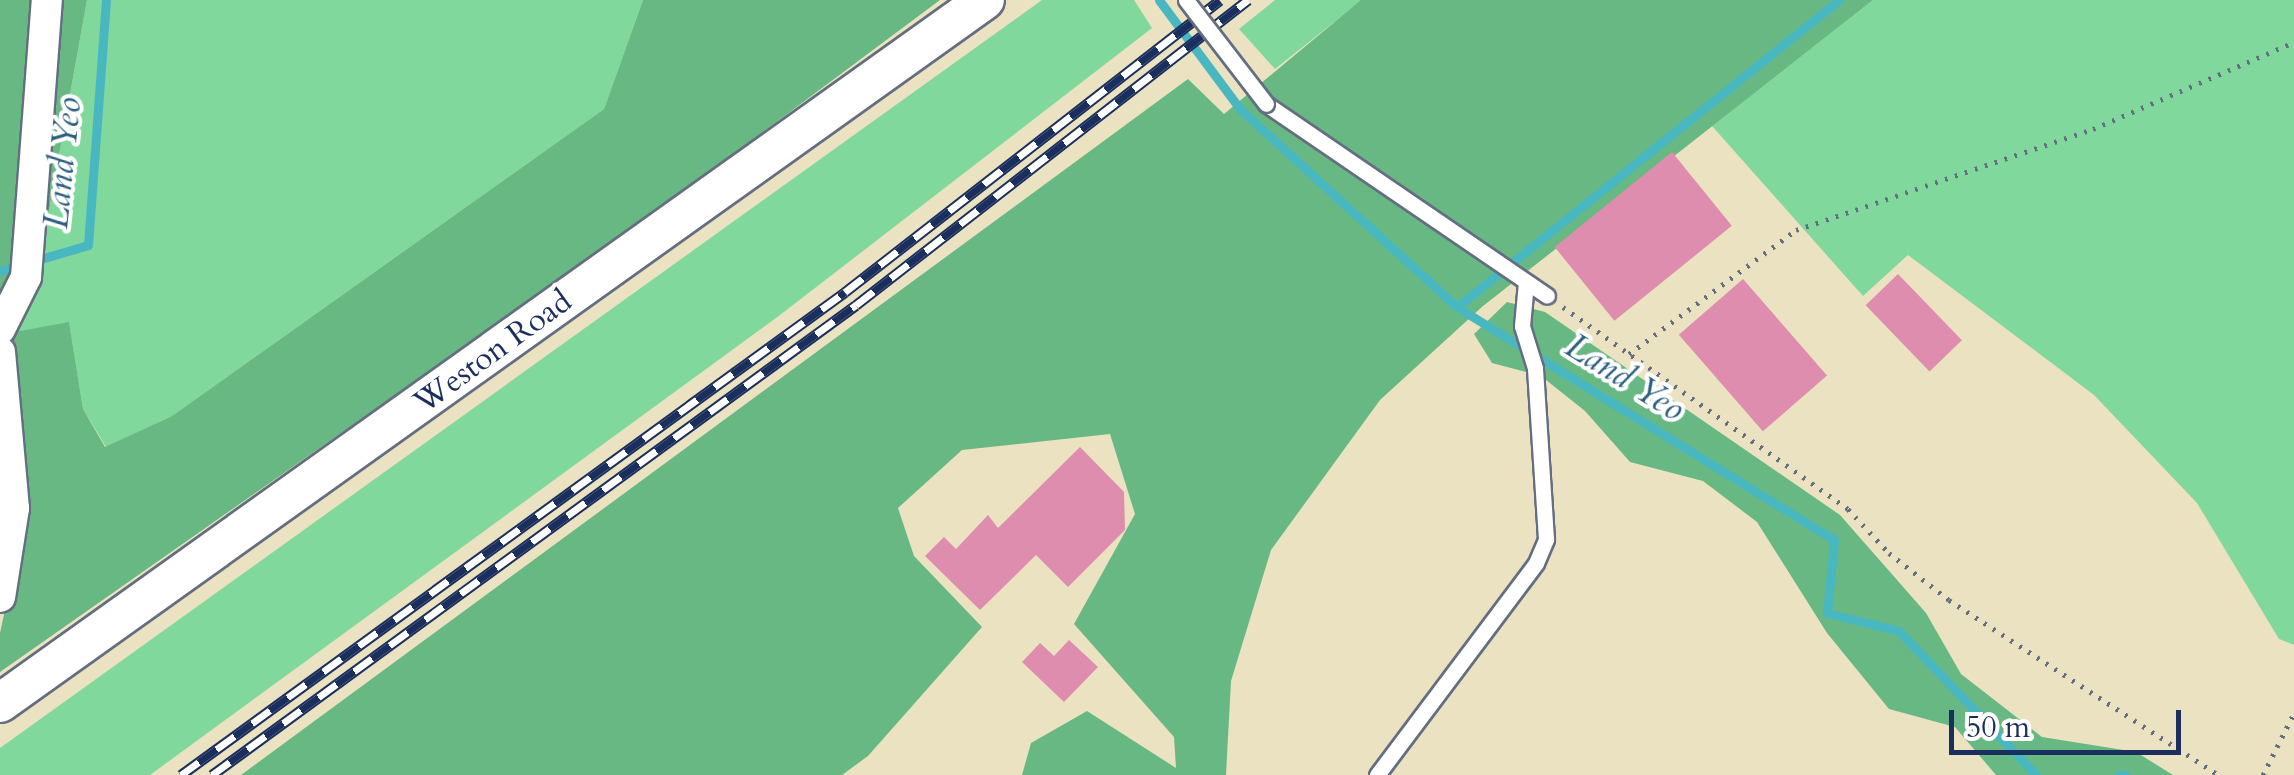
<!DOCTYPE html>
<html>
<head>
<meta charset="utf-8">
<style>
	body { margin:0 }
	#map { position:relative; width:2294px; height:775px; overflow:hidden; background:#ebe2c1; font-family:Cardo,serif }
	div>[style] { position:absolute }
	.green>* { inset:0; background:#80d89d }
	.forest>* { inset:0; background:#68b884 }
	.stream>* { height:9px; margin:-4.5px; padding:0 4.5px; transform-origin:4.5px; border-radius:4.5px; background:#48b7bf }
	.building>* { inset:0; background:#de8dae; transform-origin:0 0 }
	.path>* { height:5px; margin-top:-2.5px; transform-origin:0; background:repeating-linear-gradient(90deg,#646e81 0 2.5px,transparent 0 10.5px) }
	.roads { filter:drop-shadow(2px 0 #646e81) drop-shadow(-2px 0 #646e81) drop-shadow(0 2px #646e81) drop-shadow(0 -2px #646e81) }
	.service>* { height:15px; margin:-7.5px; padding:0 7.5px; transform-origin:7.5px; border-radius:7.5px; background:#fff }
	.minor>* { height:30px; margin:-15px; padding:0 15px; transform-origin:15px; border-radius:15px; background:#fff }
	.tertiary>* { height:38px; margin:-19px; padding:0 19px; transform-origin:19px; border-radius:19px; background:#fff }
	.rail>* { height:11px; margin-top:-5.5px; transform-origin:0; background:repeating-linear-gradient(90deg,#fff 0 22px,#1b2f5e 0 44px); box-sizing:border-box; border-block:2px solid #1b2f5e }
	.bridges { filter:drop-shadow(2px 0 #646e81) drop-shadow(-2px 0 #646e81) drop-shadow(0 2px #646e81) drop-shadow(0 -2px #646e81) }
	.service-bridge>* { height:15px; margin:-7.5px; padding:0 7.5px; transform-origin:7.5px; border-radius:7.5px; background:#fff }
	span { translate:-50% -50%; white-space:nowrap; text-align:center; line-height:1.15; -webkit-text-stroke:8px #fff; paint-order:stroke }
	.street-label { font-size:32px; color:#1b2f5e }
	.water-label { font-size:35px; color:#2b5f80; font-style:italic }
	.scale { position:absolute; left:1949px; top:710px; width:232px; height:45px; box-sizing:border-box; border:5px solid #1b2f5e; border-top:0; padding-left:12px; font-size:30px; line-height:35px; white-space:nowrap; color:#1b2f5e; -webkit-text-stroke:8px #fff; paint-order:stroke }
</style>
</head>
<body>
<div id="map">
	<div class="green">
		<i style="clip-path:polygon(87px 0,643px 0,604px 109px,172px 416px,106px 447px,83px 409px,69px 323px,9px 333px,42px 250px)"></i>
		<i style="clip-path:polygon(1042px 0,1134px 0,1152px 28px,780px 315px,150px 775px,0 775px,0 748px)"></i>
		<i style="clip-path:polygon(1275px 0,1362px 0,1275px 69px,1239px 29px)"></i>
		<i style="clip-path:polygon(1873px 0,2294px 0,2294px 645px,2279px 639px,2197px 503px,2094px 395px,1908px 255px,1863px 296px,1712px 126px)"></i>
	</div>
	<div class="forest">
		<i style="clip-path:polygon(0 0,87px 0,42px 250px,0 326px)"></i>
		<i style="clip-path:polygon(643px 0,940px 0,656px 212px,0 672px,0 633px,28px 503px,9px 333px,69px 322px,83px 409px,105px 447px,172px 416px,604px 109px)"></i>
		<i style="clip-path:polygon(1361px 0,1873px 0,1483px 306px,1380px 400px,1271px 550px,1231px 681px,1226px 775px,1022px 775px,1031px 743px,1087px 711px,1176px 768px,1174px 737px,1074px 624px,1135px 514px,1110px 434px,962px 450px,898px 508px,914px 556px,982px 627px,868px 756px,842px 775px,241px 775px,1188px 79px,1224px 114px)"></i>
		<i style="clip-path:polygon(1507px 302px,1545px 312px,1840px 515px,1926px 613px,1961px 674px,2042px 737px,2136px 752px,2173px 775px,1996px 775px,1955px 727px,1889px 709px,1827px 633px,1757px 522px,1703px 481px,1630px 462px,1585px 411px,1541px 376px,1492px 363px,1474px 334px)"></i>
	</div>
	<div class="stream">
		<i style="left:1159px;top:0;width:136px;rotate:53.4deg"></i>
		<i style="left:1240px;top:109px;width:294px;rotate:42.4deg"></i>
		<i style="left:1457px;top:307px;width:443px;rotate:31.7deg"></i>
		<i style="left:1834px;top:540px;width:73px;rotate:95.5deg"></i>
		<i style="left:1827px;top:613px;width:74px;rotate:14deg"></i>
		<i style="left:1899px;top:631px;width:199px;rotate:46.4deg"></i>
		<i style="left:34px;top:261px;width:56px;rotate:-16.5deg"></i>
		<i style="left:88px;top:245px;width:246px;rotate:-85.8deg"></i>
		<i style="left:0;top:271px;width:20px;rotate:-18deg"></i>
		<i style="left:1457px;top:307px;width:490px;rotate:-38.8deg"></i>
		<i style="left:2119px;top:775px;width:6px"></i>
	</div>
	<div class="building">
		<i style="left:1672px;top:152px;width:95px;height:151px;rotate:51deg"></i>
		<i style="left:1898px;top:274px;width:92px;height:45px;rotate:46deg"></i>
		<i style="left:1743px;top:279px;width:128px;height:85px;rotate:49deg"></i>
		<i style="clip-path:polygon(1080px 447px,1124px 492px,1125px 530px,1068px 587px,1036px 555px,980px 610px,925px 556px,944px 537px,956px 549px,988px 515px,998px 528px)"></i>
		<i style="clip-path:polygon(1069px 640px,1098px 667px,1064px 702px,1022px 662px,1040px 643px,1054px 656px)"></i>
	</div>
	<div class="path">
		<i style="left:1563px;top:307px;width:349px;rotate:35.3deg"></i>
		<i style="left:1848px;top:509px;width:60px;rotate:47deg"></i>
		<i style="left:1889px;top:553px;width:76px;rotate:38.1deg"></i>
		<i style="left:1949px;top:600px;width:321px;rotate:33deg"></i>
		<i style="left:1629px;top:354px;width:208px;rotate:-36.6deg"></i>
		<i style="left:1796px;top:230px;width:314px;rotate:-18.8deg"></i>
		<i style="left:2093px;top:129px;width:219px;rotate:-23.4deg"></i>
		<i style="left:2263px;top:775px;width:69px;rotate:-63.4deg"></i>
	</div>
	<div class="roads">
		<div class="service">
			<i style="left:1266px;top:104px;width:340px;rotate:34.3deg"></i>
			<i style="left:1377px;top:775px;width:265px;rotate:-53.1deg"></i>
			<i style="left:1536px;top:563px;width:26px;rotate:-67deg"></i>
			<i style="left:1546px;top:539px;width:171px;rotate:-93.7deg"></i>
			<i style="left:1535px;top:368px;width:44px;rotate:-107.2deg"></i>
			<i style="left:1522px;top:326px;width:44px;rotate:-84.8deg"></i>
		</div>
		<div class="minor">
			<i style="left:0;top:329px;width:58px;rotate:-63.4deg"></i>
			<i style="left:26px;top:277px;width:278px;rotate:-85.7deg"></i>
			<i style="left:0;top:352px;width:157px;rotate:84.9deg"></i>
			<i style="left:14px;top:508px;width:90px;rotate:98.9deg"></i>
		</div>
		<div class="tertiary">
			<i style="left:0;top:703px;width:1210px;rotate:-35.52deg"></i>
		</div>
	</div>
	<div class="rail">
		<i style="left:181px;top:775px;width:821px;rotate:-36.03deg"></i>
		<i style="left:845px;top:292px;width:475px;rotate:-37.9deg"></i>
		<i style="left:212px;top:775px;width:797px;rotate:-36.12deg"></i>
		<i style="left:856px;top:305px;width:497px;rotate:-37.9deg"></i>
	</div>
	<div class="bridges">
		<div class="service-bridge">
			<i style="left:1186px;top:0;width:131px;rotate:52.4deg"></i>
		</div>
	</div>
	<div class="street-label">
		<span style="left:493px;top:352px;rotate:-36deg">Weston Road</span>
	</div>
	<div class="water-label">
		<span style="left:63px;top:163px;rotate:-84deg">Land Yeo</span>
		<span style="left:1625px;top:378px;rotate:32deg">Land Yeo</span>
	</div>
	<div class="scale">50 m</div>
</div>
</body>
</html>
